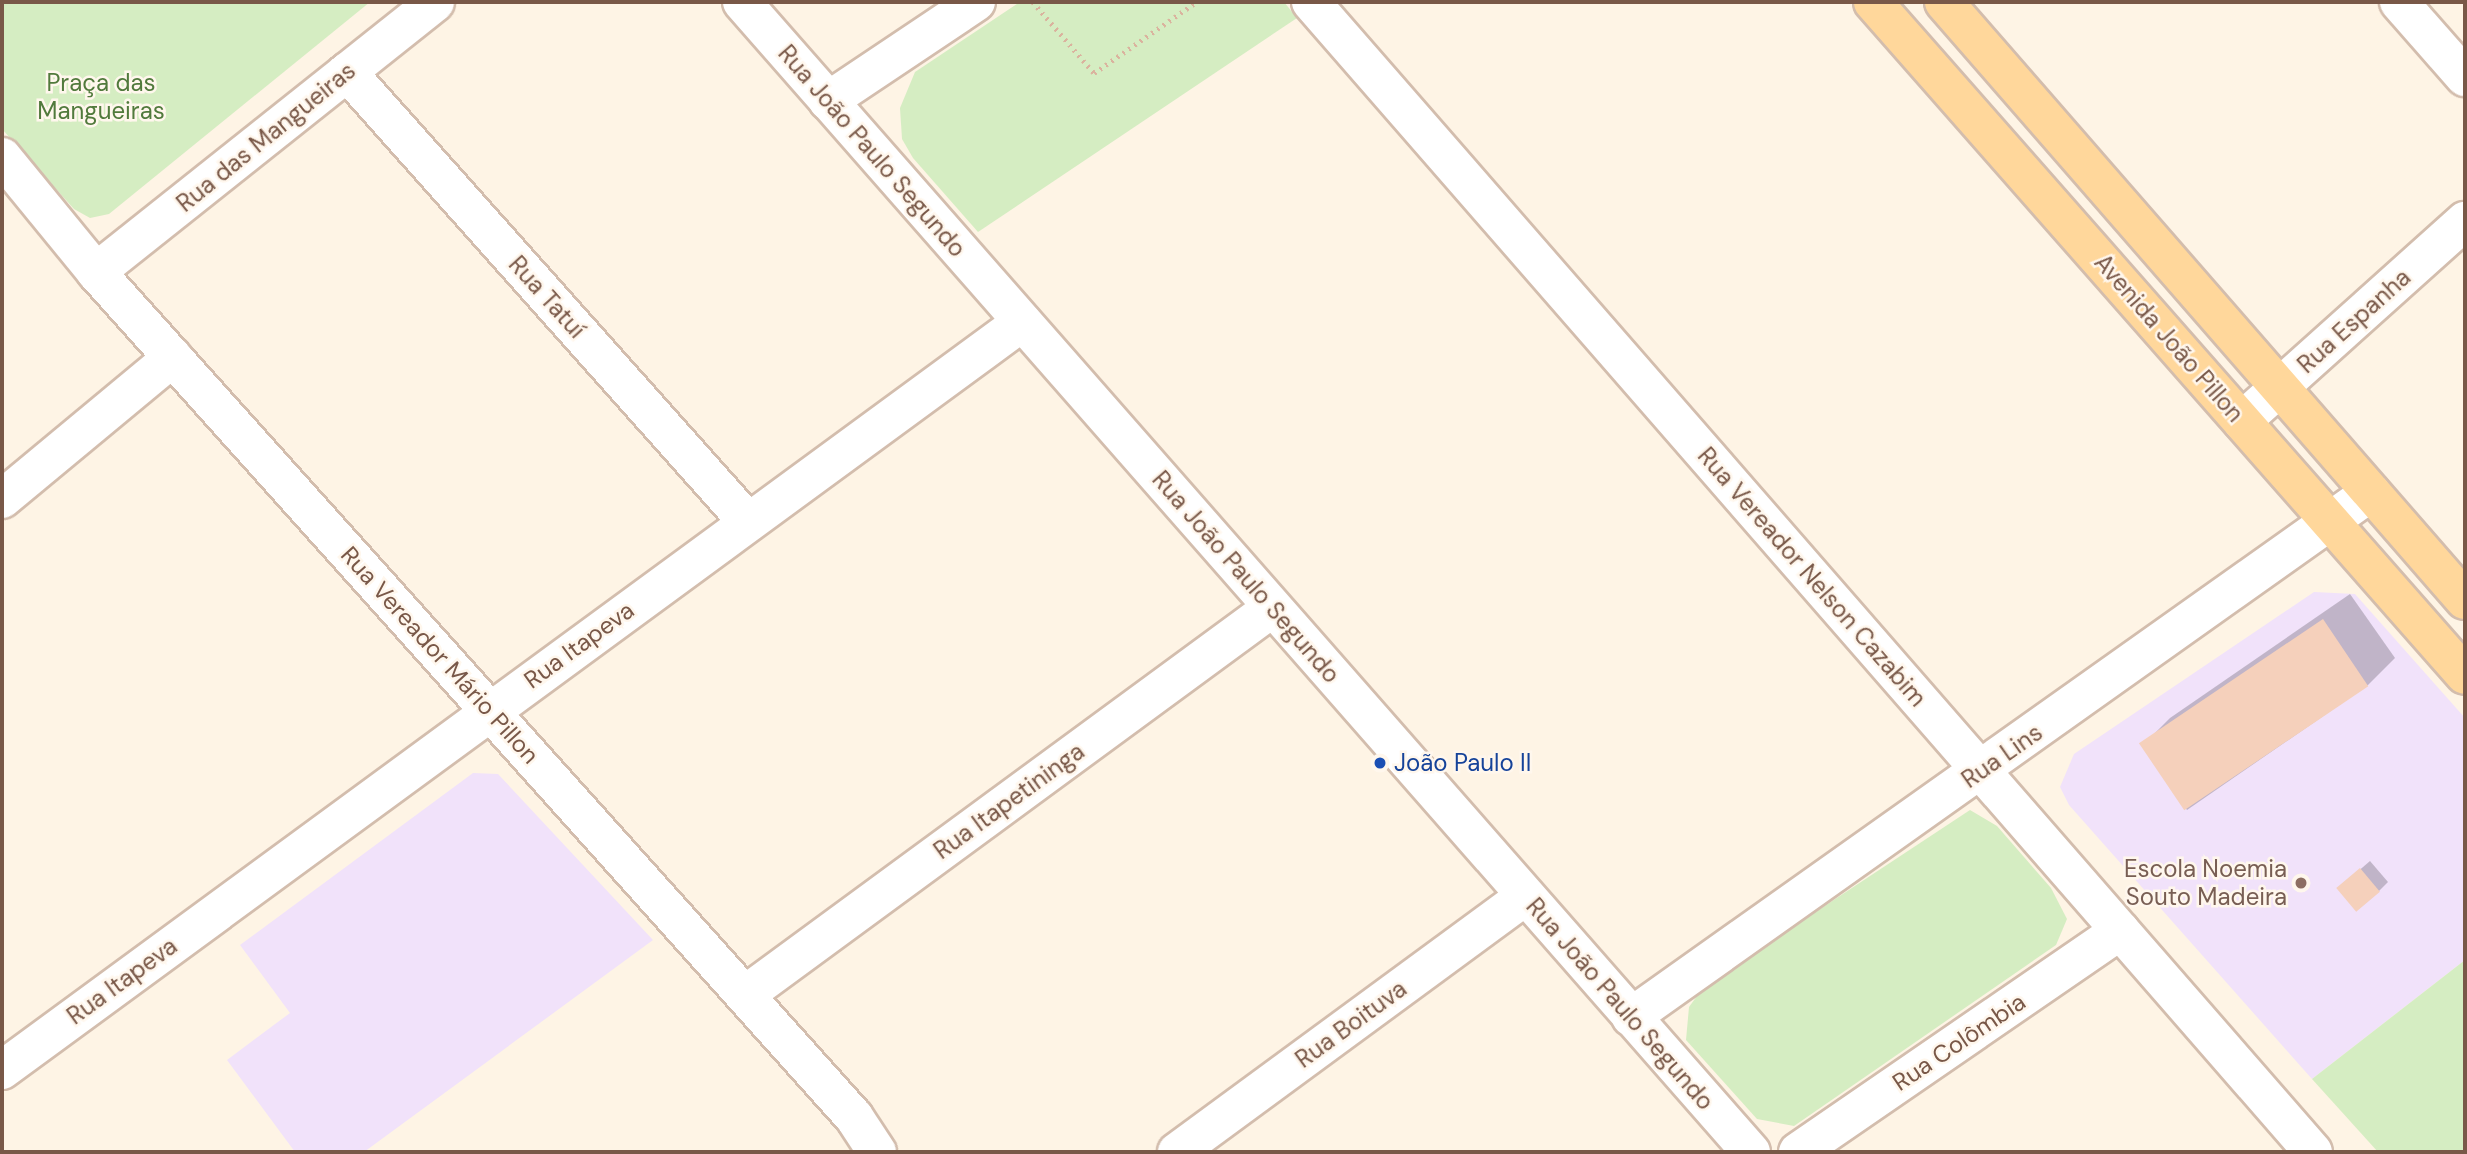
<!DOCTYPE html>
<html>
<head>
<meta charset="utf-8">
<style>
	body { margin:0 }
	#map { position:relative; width:2467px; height:1154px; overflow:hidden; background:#fef4e5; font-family:"DM Sans",sans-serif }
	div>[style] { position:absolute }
	.education>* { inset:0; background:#f1e2fa }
	.green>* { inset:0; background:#d5edc2 }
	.shadow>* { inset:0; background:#0003 }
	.building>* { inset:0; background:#f5d0bb; transform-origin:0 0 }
	.path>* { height:4.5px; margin-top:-2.25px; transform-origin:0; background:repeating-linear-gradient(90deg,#dab39e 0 2px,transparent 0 7px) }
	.roads { filter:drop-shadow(2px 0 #d3bdad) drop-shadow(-2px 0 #d3bdad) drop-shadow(0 2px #d3bdad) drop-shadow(0 -2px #d3bdad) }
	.minor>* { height:38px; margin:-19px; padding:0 19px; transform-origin:19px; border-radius:19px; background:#fff }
	.major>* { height:38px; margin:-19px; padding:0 19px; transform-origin:19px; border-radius:19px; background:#ffd79b }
	.dots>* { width:19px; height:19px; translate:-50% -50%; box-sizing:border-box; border:4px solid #fff7ed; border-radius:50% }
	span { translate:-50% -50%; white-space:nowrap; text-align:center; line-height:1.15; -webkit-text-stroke:5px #fff7ed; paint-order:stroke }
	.park-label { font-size:24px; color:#517a3c }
	.street-label { font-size:24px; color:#795848 }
	.transit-label { font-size:24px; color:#164399 }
	.left { translate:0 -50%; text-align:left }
	.education-label { font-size:24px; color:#785e54 }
	.right { translate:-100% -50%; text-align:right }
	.frame { position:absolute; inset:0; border:4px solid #795848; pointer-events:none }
</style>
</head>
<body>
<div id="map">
	<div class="education">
		<i style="clip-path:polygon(2314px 592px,2355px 594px,2465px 718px,2465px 960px,2312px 1079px,2069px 805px,2060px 787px,2074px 754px)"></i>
		<i style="clip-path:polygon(473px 773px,498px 774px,653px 940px,364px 1152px,295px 1152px,227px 1060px,290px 1013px,240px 945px)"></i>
	</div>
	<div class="green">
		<i style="clip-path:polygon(2px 2px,370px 2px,109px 214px,90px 218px,74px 209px,2px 129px)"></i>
		<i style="clip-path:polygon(1020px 2px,1284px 2px,1297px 18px,978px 232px,913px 158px,902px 139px,900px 108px,915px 72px)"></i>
		<i style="clip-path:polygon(1970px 810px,1997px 826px,2051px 888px,2067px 919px,2056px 945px,1794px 1126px,1757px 1119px,1686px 1040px,1689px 1007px,1705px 985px)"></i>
		<i style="clip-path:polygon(2465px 960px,2465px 1152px,2378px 1152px,2312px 1079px)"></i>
	</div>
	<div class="shadow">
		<i style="clip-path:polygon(2350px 594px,2395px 658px,2368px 685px,2187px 810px,2143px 745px,2170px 718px)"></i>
		<i style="clip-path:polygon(2370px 861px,2388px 882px,2379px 891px,2348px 880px)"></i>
	</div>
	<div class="building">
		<i style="left:2323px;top:619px;width:81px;height:222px;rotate:56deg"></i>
		<i style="left:2360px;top:868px;width:31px;height:31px;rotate:50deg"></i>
	</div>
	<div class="path">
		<i style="left:1033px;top:2px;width:94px;rotate:49.3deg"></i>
		<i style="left:1094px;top:73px;width:124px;rotate:-34.8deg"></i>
	</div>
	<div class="roads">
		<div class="minor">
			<i style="left:742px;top:2px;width:1530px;rotate:48.74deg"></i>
			<i style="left:1311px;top:2px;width:1525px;rotate:48.93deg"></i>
			<i style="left:2399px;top:2px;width:100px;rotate:48.7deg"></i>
			<i style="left:347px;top:72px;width:603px;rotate:48.3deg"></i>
			<i style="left:828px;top:101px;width:178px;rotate:-33.8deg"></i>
			<i style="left:2px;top:157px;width:149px;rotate:50.7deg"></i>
			<i style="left:96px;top:272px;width:1135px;rotate:48.11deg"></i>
			<i style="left:854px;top:1117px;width:42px;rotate:56.7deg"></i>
			<i style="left:96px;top:272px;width:433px;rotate:-38.5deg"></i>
			<i style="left:2242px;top:421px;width:300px;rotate:-41.9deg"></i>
			<i style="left:2px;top:499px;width:222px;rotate:-39.7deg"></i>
			<i style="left:745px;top:995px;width:654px;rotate:-36.29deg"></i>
			<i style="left:1631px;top:1017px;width:907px;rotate:-35.35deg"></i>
			<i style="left:2px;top:1070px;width:1265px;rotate:-36.25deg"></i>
			<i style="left:1177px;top:1152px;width:432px;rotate:-36.3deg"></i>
			<i style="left:1798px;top:1152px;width:391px;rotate:-34.5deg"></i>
		</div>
		<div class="major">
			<i style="left:1873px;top:2px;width:896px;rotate:48.66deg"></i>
			<i style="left:1944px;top:2px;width:793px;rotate:48.94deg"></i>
		</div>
	</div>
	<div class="dots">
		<i style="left:1380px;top:763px;background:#1a4fb4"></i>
		<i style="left:2301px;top:883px;background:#8d6e63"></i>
	</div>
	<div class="park-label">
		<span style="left:101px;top:97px">Praça das<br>Mangueiras</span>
	</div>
	<div class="street-label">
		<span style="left:266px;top:137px;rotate:-39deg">Rua das Mangueiras</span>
		<span style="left:872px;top:151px;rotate:49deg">Rua João Paulo Segundo</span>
		<span style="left:547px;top:297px;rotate:48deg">Rua Tatuí</span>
		<span style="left:2354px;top:321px;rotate:-42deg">Rua Espanha</span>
		<span style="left:2169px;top:338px;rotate:49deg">Avenida João Pillon</span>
		<span style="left:1246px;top:577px;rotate:49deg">Rua João Paulo Segundo</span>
		<span style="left:1812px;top:577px;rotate:49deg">Rua Vereador Nelson Cazabim</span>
		<span style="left:579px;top:645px;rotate:-36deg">Rua Itapeva</span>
		<span style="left:440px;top:655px;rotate:48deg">Rua Vereador Mário Pillon</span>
		<span style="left:2002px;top:756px;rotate:-35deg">Rua Lins</span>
		<span style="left:1009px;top:801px;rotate:-36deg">Rua Itapetininga</span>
		<span style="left:122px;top:981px;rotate:-36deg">Rua Itapeva</span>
		<span style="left:1620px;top:1004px;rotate:49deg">Rua João Paulo Segundo</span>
		<span style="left:1351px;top:1024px;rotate:-36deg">Rua Boituva</span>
		<span style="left:1959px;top:1042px;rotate:-34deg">Rua Colômbia</span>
	</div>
	<div class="transit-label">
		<span class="left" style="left:1394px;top:763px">João Paulo II</span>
	</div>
	<div class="education-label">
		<span class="right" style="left:2287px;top:883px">Escola Noemia<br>Souto Madeira</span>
	</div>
	<div class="frame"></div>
</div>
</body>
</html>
